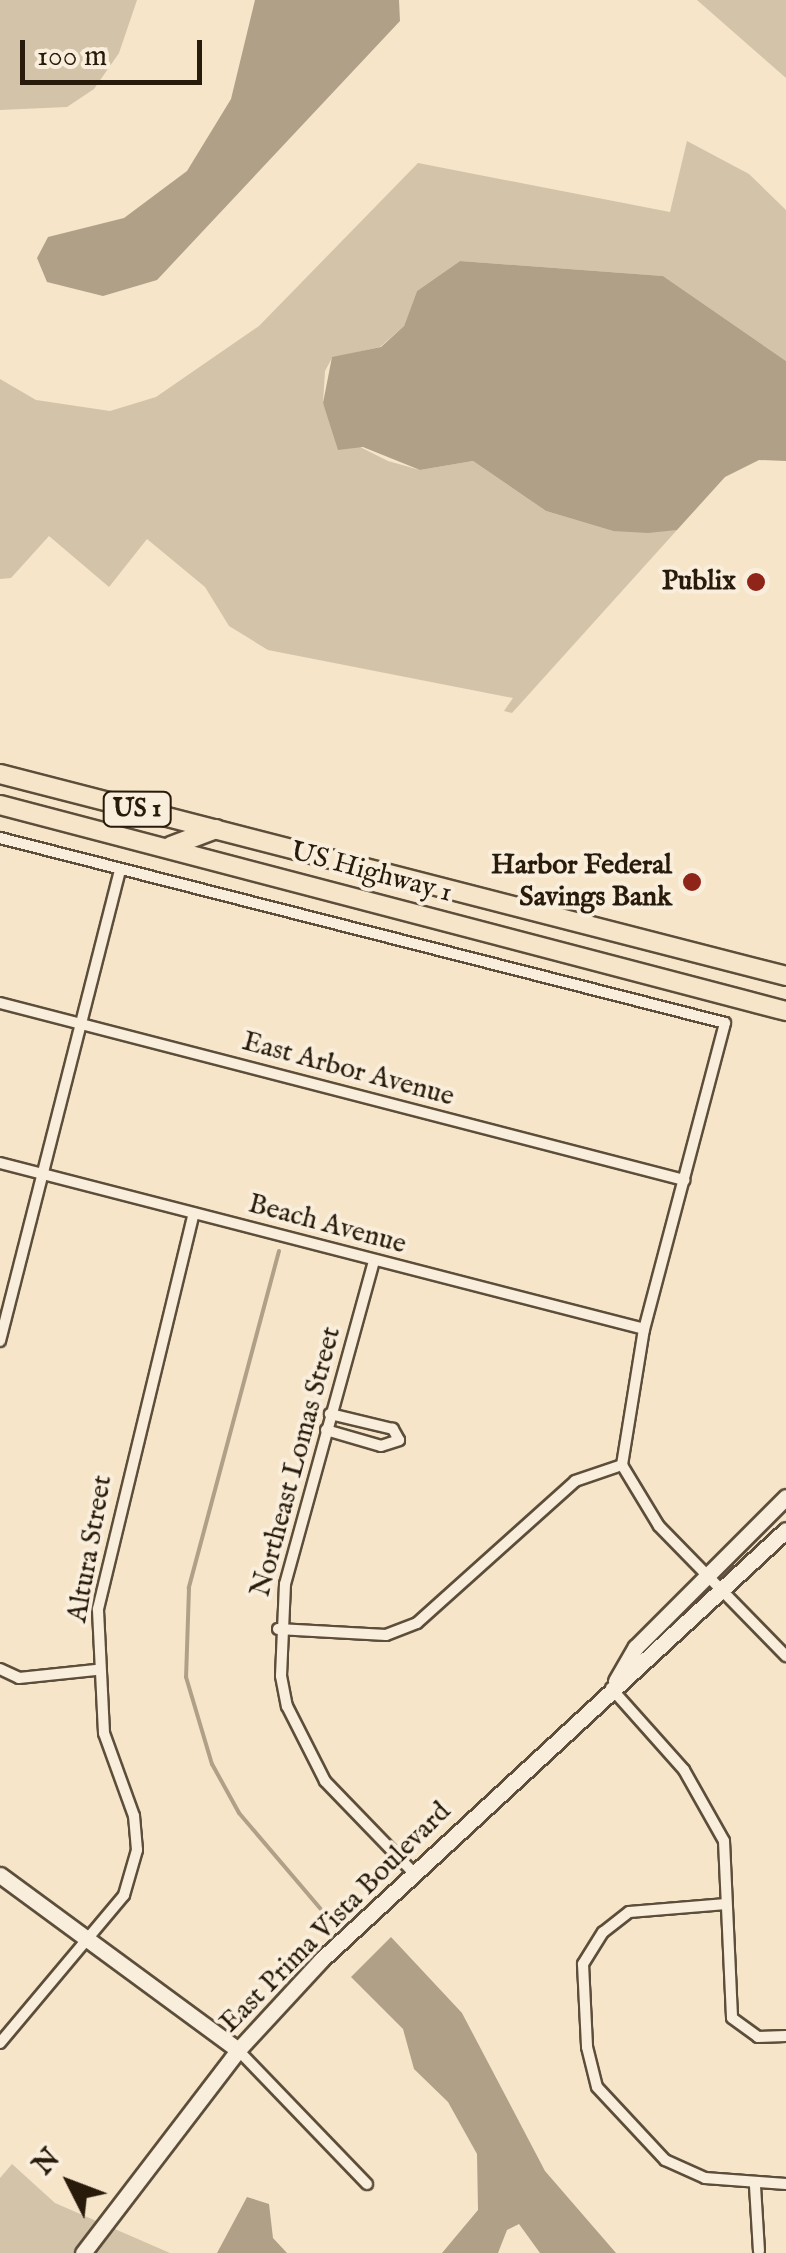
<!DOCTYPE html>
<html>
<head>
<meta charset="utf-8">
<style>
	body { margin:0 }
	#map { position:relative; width:786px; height:2253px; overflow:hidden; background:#f6e5c9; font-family:"IM FELL English",serif }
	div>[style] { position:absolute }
	.green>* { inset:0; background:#d3c3a9 }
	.water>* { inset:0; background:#b0a088 }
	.stream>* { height:4px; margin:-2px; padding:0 2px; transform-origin:2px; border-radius:2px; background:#b0a088 }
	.roads { filter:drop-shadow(2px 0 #5c4e3a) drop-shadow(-2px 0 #5c4e3a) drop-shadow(0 2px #5c4e3a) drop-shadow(0 -2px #5c4e3a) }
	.street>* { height:10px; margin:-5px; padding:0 5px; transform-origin:5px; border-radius:5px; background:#f9eedc }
	.secondary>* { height:15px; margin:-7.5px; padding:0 7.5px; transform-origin:7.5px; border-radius:7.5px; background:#f9eedc }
	.primary>* { height:18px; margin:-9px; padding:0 9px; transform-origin:9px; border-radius:9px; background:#f6e5c9 }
	.dots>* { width:28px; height:28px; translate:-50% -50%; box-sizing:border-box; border:5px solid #f9eedc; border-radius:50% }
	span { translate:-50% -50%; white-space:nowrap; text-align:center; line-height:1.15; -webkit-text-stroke:8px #f9eedc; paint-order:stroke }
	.shield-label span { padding:2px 8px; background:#f9eedc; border:2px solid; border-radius:8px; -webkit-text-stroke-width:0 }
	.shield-label { font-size:25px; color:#281b0b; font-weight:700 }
	.poi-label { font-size:28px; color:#281b0b; font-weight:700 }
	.right { translate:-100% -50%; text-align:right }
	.street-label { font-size:28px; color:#281b0b }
	.north { position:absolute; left:20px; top:2133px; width:100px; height:100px; -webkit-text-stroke:8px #f9eedc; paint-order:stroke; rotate:312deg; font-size:28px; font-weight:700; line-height:40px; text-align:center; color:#281b0b }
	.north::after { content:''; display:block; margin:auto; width:35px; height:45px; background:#281b0b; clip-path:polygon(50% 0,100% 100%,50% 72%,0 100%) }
	.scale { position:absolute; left:20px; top:40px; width:182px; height:45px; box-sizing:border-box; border:5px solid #281b0b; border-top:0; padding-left:12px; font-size:30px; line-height:35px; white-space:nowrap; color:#281b0b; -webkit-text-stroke:8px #f9eedc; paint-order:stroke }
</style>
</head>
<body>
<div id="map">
	<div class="green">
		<i style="clip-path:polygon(0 0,137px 0,119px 53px,94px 89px,67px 107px,0 110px)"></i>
		<i style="clip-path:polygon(697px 0,786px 0,786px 78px)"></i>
		<i style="clip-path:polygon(687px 141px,749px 174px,786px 210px,786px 361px,663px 276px,460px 261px,417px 291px,404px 326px,380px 347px,332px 358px,325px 371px,323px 403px,336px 435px,388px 461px,420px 470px,473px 461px,546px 511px,613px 531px,677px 530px,512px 713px,504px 711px,513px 698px,268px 650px,229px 626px,205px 587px,147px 539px,109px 587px,49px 536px,11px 578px,0 579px,0 379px,36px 400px,110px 411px,156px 397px,259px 326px,418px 163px,670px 212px)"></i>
		<i style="clip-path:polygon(12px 2164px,55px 2203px,170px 2253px,0 2253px,0 2178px)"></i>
	</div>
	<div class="water">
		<i style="clip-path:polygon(255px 0,399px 0,400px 21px,157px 280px,103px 296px,47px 282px,37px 258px,48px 237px,124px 218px,187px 171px,231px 99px)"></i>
		<i style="clip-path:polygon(460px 261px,663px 276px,786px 361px,786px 461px,759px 460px,725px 477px,677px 530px,648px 533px,613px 531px,546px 511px,473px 461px,420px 470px,363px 447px,338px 450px,323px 403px,332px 357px,381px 347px,404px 326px,417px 291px)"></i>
		<i style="clip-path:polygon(391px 1937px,462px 2013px,545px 2171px,616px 2253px,540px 2253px,519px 2224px,507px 2230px,498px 2253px,442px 2253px,478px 2210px,477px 2154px,448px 2102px,414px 2069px,403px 2029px,351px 1977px)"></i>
		<i style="clip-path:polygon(247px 2197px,269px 2204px,273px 2238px,287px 2253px,217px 2253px)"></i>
	</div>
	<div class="stream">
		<i style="left:279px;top:1251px;width:349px;rotate:105deg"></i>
		<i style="left:189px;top:1588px;width:89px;rotate:91.9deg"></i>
		<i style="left:186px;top:1677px;width:91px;rotate:73.4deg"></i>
		<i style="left:212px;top:1764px;width:56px;rotate:61.1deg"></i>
		<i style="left:239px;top:1813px;width:133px;rotate:49.6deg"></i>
	</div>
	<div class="roads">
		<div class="street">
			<i style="left:0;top:838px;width:748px;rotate:14.31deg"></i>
			<i style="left:725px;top:1023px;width:317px;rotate:104.8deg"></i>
			<i style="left:644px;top:1329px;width:138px;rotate:99.2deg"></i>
			<i style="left:622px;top:1465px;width:71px;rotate:58.8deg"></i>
			<i style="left:659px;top:1526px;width:182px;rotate:45.7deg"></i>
			<i style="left:0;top:1003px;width:707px;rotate:14.51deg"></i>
			<i style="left:0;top:1163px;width:665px;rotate:14.45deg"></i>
			<i style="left:374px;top:1261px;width:335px;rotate:105.4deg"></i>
			<i style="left:285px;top:1584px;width:92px;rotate:92.5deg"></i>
			<i style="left:281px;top:1676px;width:31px;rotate:79deg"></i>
			<i style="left:287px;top:1706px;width:84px;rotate:63.1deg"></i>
			<i style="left:325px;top:1781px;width:127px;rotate:46deg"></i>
			<i style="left:0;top:1341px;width:487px;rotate:-75.7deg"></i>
			<i style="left:326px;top:1430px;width:57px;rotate:16.2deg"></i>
			<i style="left:381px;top:1446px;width:19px;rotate:-18deg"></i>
			<i style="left:399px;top:1440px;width:13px;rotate:-119deg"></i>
			<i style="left:393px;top:1429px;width:65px;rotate:-166.6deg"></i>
			<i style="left:278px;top:1629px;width:108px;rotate:3.2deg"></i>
			<i style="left:386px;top:1635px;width:33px;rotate:-21deg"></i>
			<i style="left:417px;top:1623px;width:212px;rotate:-41.9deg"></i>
			<i style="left:575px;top:1481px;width:50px;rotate:-18.8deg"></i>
			<i style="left:0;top:1669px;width:21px;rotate:25deg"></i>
			<i style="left:19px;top:1678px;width:77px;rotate:-5.9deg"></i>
			<i style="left:611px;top:1688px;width:110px;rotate:48.3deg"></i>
			<i style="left:684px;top:1770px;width:81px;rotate:60.6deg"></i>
			<i style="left:724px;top:1841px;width:177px;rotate:87.4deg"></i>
			<i style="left:732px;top:2018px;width:32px;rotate:36deg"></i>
			<i style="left:758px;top:2037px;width:28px;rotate:-2deg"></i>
			<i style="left:726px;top:1904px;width:97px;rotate:175.3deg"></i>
			<i style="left:629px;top:1912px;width:33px;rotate:142deg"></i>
			<i style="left:603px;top:1932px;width:38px;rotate:122deg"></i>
			<i style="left:583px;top:1964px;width:83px;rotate:87.2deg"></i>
			<i style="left:587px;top:2047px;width:41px;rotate:76deg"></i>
			<i style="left:597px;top:2087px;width:100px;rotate:47deg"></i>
			<i style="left:665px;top:2160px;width:44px;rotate:24.2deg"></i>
			<i style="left:705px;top:2178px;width:81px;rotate:4.2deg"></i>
			<i style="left:0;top:2043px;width:193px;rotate:-50deg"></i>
			<i style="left:124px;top:1895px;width:47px;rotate:-73.9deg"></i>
			<i style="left:137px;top:1850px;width:34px;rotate:-95deg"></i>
			<i style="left:134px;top:1816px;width:88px;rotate:-109.9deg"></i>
			<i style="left:104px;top:1733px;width:124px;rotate:-92.8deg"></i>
			<i style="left:98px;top:1609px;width:407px;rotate:-76.4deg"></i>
			<i style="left:238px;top:2050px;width:186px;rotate:46.1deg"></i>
			<i style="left:755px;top:2186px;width:65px;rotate:86.5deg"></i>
		</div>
		<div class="secondary">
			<i style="left:616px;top:1681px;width:39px;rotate:-60deg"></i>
			<i style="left:636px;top:1647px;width:212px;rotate:-45deg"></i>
			<i style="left:0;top:1875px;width:295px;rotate:36.3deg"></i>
			<i style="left:83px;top:2253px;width:255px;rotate:-52.6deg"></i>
			<i style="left:238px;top:2050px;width:122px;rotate:-47.3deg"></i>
			<i style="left:321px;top:1960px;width:633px;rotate:-42.76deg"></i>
		</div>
		<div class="primary">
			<i style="left:0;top:774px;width:812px;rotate:14.41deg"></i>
			<i style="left:0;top:805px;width:813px;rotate:14.69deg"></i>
			<i style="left:171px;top:846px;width:48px;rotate:-20.7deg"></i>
		</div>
	</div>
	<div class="dots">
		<i style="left:756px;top:582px;background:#8f2418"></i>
		<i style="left:692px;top:882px;background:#8f2418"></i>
	</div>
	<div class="shield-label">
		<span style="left:137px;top:809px">US 1</span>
	</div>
	<div class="poi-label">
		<span class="right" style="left:736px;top:582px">Publix</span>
		<span class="right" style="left:672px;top:882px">Harbor Federal<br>Savings Bank</span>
	</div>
	<div class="street-label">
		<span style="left:371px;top:873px;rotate:15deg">US Highway 1</span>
		<span style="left:348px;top:1070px;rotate:15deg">East Arbor Avenue</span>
		<span style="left:327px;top:1225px;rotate:15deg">Beach Avenue</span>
		<span style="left:297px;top:1462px;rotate:-75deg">Northeast Lomas Street</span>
		<span style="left:91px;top:1549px;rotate:-80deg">Altura Street</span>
		<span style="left:336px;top:1918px;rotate:-45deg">East Prima Vista Boulevard</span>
	</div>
	<div class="north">N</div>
	<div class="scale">100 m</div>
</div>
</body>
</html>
